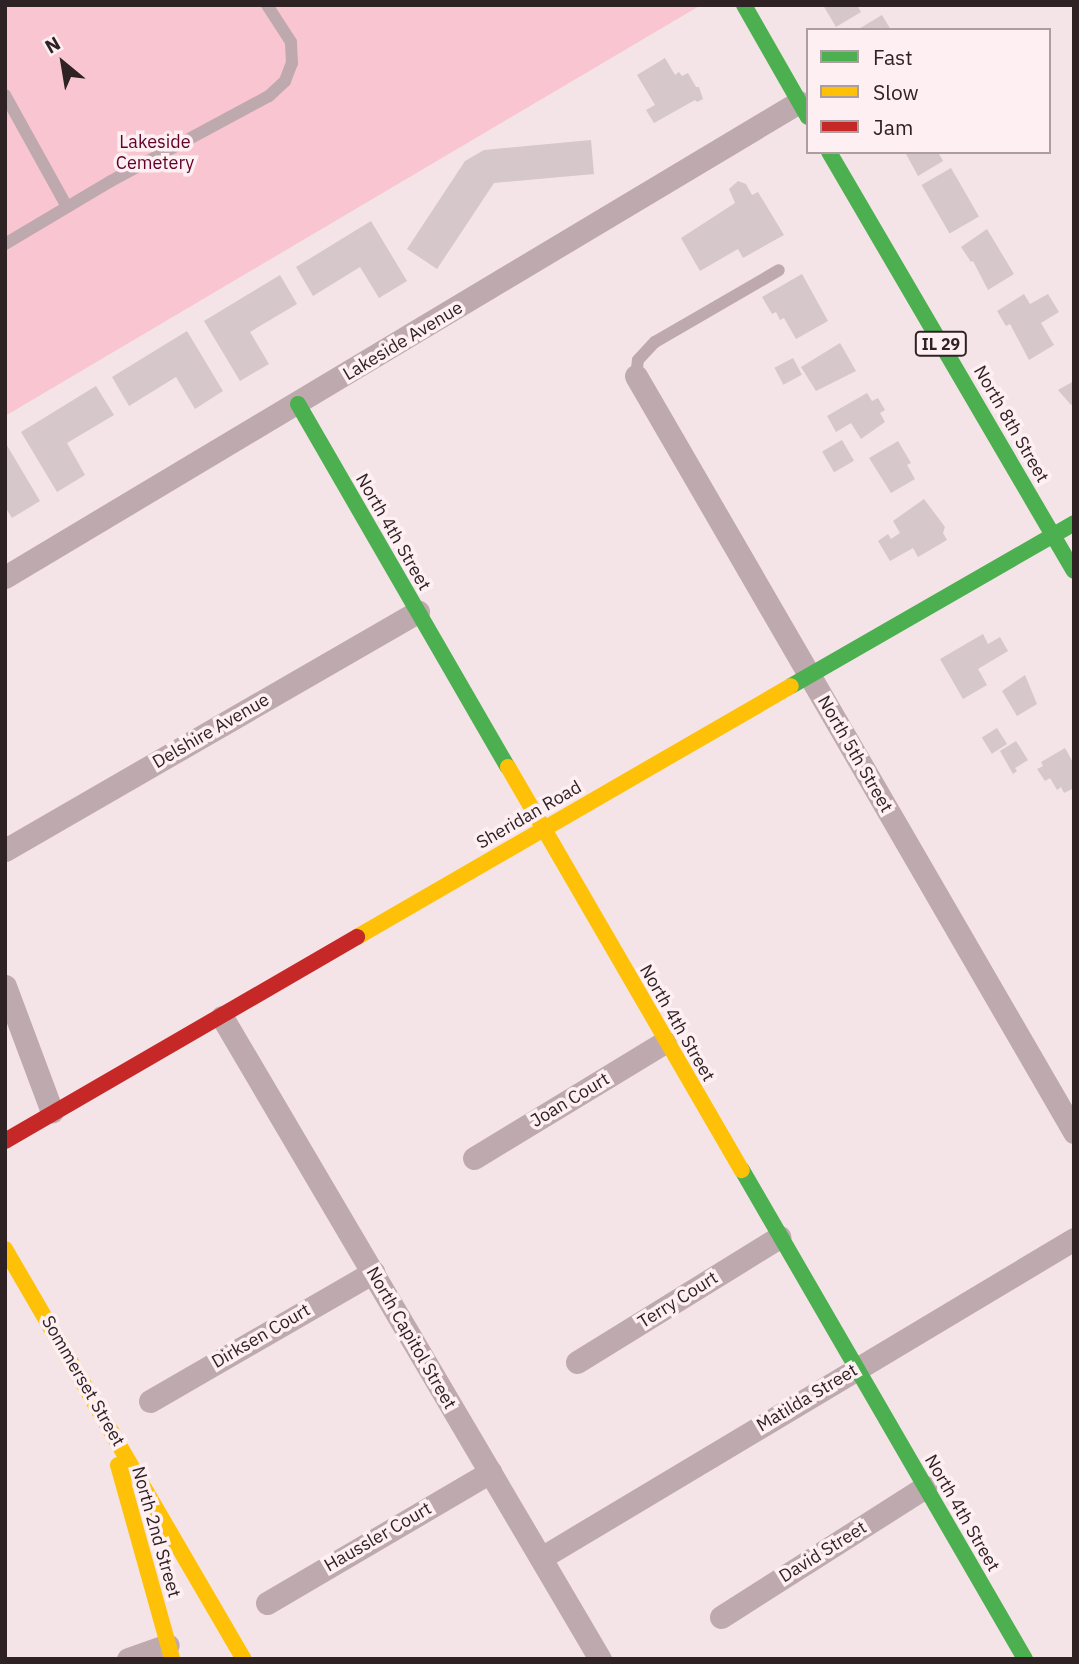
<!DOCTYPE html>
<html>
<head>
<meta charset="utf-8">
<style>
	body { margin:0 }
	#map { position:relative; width:1079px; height:1664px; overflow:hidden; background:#f4e4e7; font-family:"IBM Plex Sans",sans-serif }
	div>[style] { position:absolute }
	.green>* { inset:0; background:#f8c5d0 }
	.building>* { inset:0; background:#d5c7ca; transform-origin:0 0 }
	.lane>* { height:12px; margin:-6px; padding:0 6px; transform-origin:6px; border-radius:6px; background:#bea9ae }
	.street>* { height:23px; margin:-11.5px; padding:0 11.5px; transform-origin:11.5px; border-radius:11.5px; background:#bea9ae }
	.fast>* { height:16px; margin:-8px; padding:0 8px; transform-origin:8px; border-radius:8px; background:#4caf50 }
	.slow>* { height:16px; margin:-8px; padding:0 8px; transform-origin:8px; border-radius:8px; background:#ffc107 }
	.jam>* { height:16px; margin:-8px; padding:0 8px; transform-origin:8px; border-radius:8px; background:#c62828 }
	span { translate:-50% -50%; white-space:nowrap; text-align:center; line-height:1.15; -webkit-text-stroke:7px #feeff2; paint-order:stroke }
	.shield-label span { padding:2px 5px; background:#feeff2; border:2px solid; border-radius:5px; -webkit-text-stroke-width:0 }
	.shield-label { font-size:16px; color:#2f2224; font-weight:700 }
	.park-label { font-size:18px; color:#610029 }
	.street-label { font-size:18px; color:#2f2224 }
	.frame { position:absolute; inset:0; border:7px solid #2f2224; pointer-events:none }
	.legend { position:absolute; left:806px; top:28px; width:245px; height:126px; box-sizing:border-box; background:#feeff2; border:2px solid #ab9da0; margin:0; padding:9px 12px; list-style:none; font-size:21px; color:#2f2224 }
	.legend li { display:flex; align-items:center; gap:14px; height:35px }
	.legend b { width:35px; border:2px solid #ab9da0 }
	.north { position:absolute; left:28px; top:28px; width:70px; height:70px; -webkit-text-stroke:5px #feeff2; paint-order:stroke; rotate:330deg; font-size:19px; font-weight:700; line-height:28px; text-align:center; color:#2f2224 }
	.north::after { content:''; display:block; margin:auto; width:24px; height:32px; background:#2f2224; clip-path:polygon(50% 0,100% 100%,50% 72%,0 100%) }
</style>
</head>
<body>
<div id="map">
	<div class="green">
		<i style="clip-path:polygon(5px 5px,701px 5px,5px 416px)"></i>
	</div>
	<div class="building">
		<i style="clip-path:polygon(823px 5px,857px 5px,861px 12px,836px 27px)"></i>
		<i style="clip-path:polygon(882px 15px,891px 30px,857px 30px)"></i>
		<i style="clip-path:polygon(665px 58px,675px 75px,679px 72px,682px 76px,688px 73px,696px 87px,699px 87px,703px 99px,697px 102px,695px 100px,654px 123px,646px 110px,655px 105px,637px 75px)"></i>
		<i style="clip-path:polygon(591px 140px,594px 174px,494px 183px,437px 269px,407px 249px,465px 161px,484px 150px)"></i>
		<i style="clip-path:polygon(905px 152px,938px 152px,943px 161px,918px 176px)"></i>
		<i style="left:951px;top:168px;width:56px;height:34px;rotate:60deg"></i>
		<i style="clip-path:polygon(738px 181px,746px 184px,752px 195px,758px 192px,784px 235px,743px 258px,738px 249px,700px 271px,681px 238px,735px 203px,729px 189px)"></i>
		<i style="clip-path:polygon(371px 221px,407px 281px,379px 298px,360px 267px,313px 296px,296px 267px)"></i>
		<i style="clip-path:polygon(987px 229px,1014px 274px,988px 290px,973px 261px,971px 262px,961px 247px)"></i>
		<i style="clip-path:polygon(802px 274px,828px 321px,796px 339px,784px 318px,780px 320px,776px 312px,772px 314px,762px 297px)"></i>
		<i style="clip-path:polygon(280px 275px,297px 304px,250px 332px,269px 364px,240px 381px,204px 321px)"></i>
		<i style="clip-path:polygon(1024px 294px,1030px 304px,1048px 294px,1059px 312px,1041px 323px,1054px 345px,1029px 360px,1010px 324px,1006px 326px,997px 311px)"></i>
		<i style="clip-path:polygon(187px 331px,223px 391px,195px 409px,176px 377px,129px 406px,112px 377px)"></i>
		<i style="clip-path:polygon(840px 343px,856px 371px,816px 391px,801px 367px)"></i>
		<i style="left:793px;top:358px;width:19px;height:21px;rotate:62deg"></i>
		<i style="clip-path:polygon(1074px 381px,1074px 403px,1071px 405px,1058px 390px)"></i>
		<i style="clip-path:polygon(96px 386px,114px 415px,67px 443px,85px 475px,57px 492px,21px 432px)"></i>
		<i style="clip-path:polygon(867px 393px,872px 401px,878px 398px,885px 410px,880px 413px,885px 422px,861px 439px,851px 423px,836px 432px,827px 416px)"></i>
		<i style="left:842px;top:440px;width:24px;height:23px;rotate:60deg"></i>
		<i style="clip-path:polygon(898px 441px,911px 463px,907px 465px,915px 479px,891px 493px,869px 458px)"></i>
		<i style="clip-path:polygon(5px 442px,40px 501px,12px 518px,5px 507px)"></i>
		<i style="clip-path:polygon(924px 499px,945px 527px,943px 533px,947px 540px,918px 557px,913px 548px,890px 561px,878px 541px,888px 534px,891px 539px,900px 533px,893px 521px)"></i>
		<i style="clip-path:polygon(983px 634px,988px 644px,1000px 637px,1008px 651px,978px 669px,987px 685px,963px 699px,940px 659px)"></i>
		<i style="clip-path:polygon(1025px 675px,1037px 704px,1017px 716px,1002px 691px)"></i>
		<i style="left:997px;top:728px;width:19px;height:18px;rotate:58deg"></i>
		<i style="clip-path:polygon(1016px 741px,1028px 760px,1015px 768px,1017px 771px,1013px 774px,1000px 751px)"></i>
		<i style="clip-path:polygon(1065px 748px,1074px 764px,1074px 788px,1064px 793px,1061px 787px,1057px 790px,1050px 778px,1045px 781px,1037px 769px,1043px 766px,1041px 762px)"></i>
	</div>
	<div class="lane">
		<i style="left:5px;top:95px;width:128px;rotate:61deg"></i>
		<i style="left:5px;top:244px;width:123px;rotate:-30.7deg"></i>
		<i style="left:111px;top:181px;width:179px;rotate:-28.3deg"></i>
		<i style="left:269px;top:96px;width:22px;rotate:-43deg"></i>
		<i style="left:285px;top:81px;width:19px;rotate:-69deg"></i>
		<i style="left:292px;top:63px;width:21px;rotate:-93deg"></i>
		<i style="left:291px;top:42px;width:44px;rotate:-123deg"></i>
		<i style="left:636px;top:376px;width:16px;rotate:-83deg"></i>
		<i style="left:638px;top:360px;width:25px;rotate:-47deg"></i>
		<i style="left:655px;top:342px;width:143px;rotate:-30.1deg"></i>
	</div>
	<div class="street">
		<i style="left:636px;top:376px;width:874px;rotate:59.91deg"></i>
		<i style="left:5px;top:577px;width:925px;rotate:-30.89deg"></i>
		<i style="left:5px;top:850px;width:477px;rotate:-30deg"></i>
		<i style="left:5px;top:986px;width:134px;rotate:69.5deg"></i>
		<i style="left:222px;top:1017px;width:745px;rotate:59.51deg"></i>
		<i style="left:474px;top:1158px;width:223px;rotate:-31.3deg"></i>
		<i style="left:577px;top:1362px;width:238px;rotate:-31.7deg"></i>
		<i style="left:150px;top:1401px;width:258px;rotate:-30deg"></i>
		<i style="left:541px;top:1558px;width:621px;rotate:-30.9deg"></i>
		<i style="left:267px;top:1603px;width:259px;rotate:-30.4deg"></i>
		<i style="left:721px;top:1617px;width:242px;rotate:-32.5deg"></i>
		<i style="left:128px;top:1659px;width:42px;rotate:-19.3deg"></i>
	</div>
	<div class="fast">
		<i style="left:744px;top:5px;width:129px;rotate:60.3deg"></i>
		<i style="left:829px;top:152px;width:485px;rotate:59.7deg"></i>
		<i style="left:298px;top:404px;width:419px;rotate:60deg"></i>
		<i style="left:791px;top:686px;width:327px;rotate:-29.9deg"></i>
		<i style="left:742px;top:1170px;width:565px;rotate:59.94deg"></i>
	</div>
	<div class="slow">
		<i style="left:508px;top:767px;width:466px;rotate:59.9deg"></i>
		<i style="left:357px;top:937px;width:501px;rotate:-30.04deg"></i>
		<i style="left:5px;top:1249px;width:475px;rotate:59.8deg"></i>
		<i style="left:118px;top:1465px;width:201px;rotate:74.4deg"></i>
	</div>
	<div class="jam">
		<i style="left:5px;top:1141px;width:407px;rotate:-30.1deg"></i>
	</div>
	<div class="shield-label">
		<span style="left:941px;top:344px">IL 29</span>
	</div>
	<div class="park-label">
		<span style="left:155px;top:153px">Lakeside<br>Cemetery</span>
	</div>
	<div class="street-label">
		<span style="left:403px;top:341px;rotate:-31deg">Lakeside Avenue</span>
		<span style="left:1011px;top:424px;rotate:60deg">North 8th Street</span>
		<span style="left:393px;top:532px;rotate:60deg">North 4th Street</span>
		<span style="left:211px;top:731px;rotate:-30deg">Delshire Avenue</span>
		<span style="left:855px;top:754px;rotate:60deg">North 5th Street</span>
		<span style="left:529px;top:815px;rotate:-30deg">Sheridan Road</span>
		<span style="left:677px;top:1023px;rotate:60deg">North 4th Street</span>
		<span style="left:570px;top:1100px;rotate:-31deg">Joan Court</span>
		<span style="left:678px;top:1300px;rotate:-32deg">Terry Court</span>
		<span style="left:261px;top:1336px;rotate:-30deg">Dirksen Court</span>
		<span style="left:411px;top:1338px;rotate:60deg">North Capitol Street</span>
		<span style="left:83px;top:1381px;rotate:60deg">Sommerset Street</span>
		<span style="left:807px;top:1398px;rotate:-31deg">Matilda Street</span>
		<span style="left:962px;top:1513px;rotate:60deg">North 4th Street</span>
		<span style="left:156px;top:1532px;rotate:74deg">North 2nd Street</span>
		<span style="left:378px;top:1537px;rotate:-30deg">Haussler Court</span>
		<span style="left:823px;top:1552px;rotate:-32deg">David Street</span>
	</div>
	<div class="frame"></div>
	<ul class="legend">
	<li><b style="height:9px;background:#4caf50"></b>Fast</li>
	<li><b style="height:9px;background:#ffc107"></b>Slow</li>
	<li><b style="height:9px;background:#c62828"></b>Jam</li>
	</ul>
	<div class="north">N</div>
</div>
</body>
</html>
